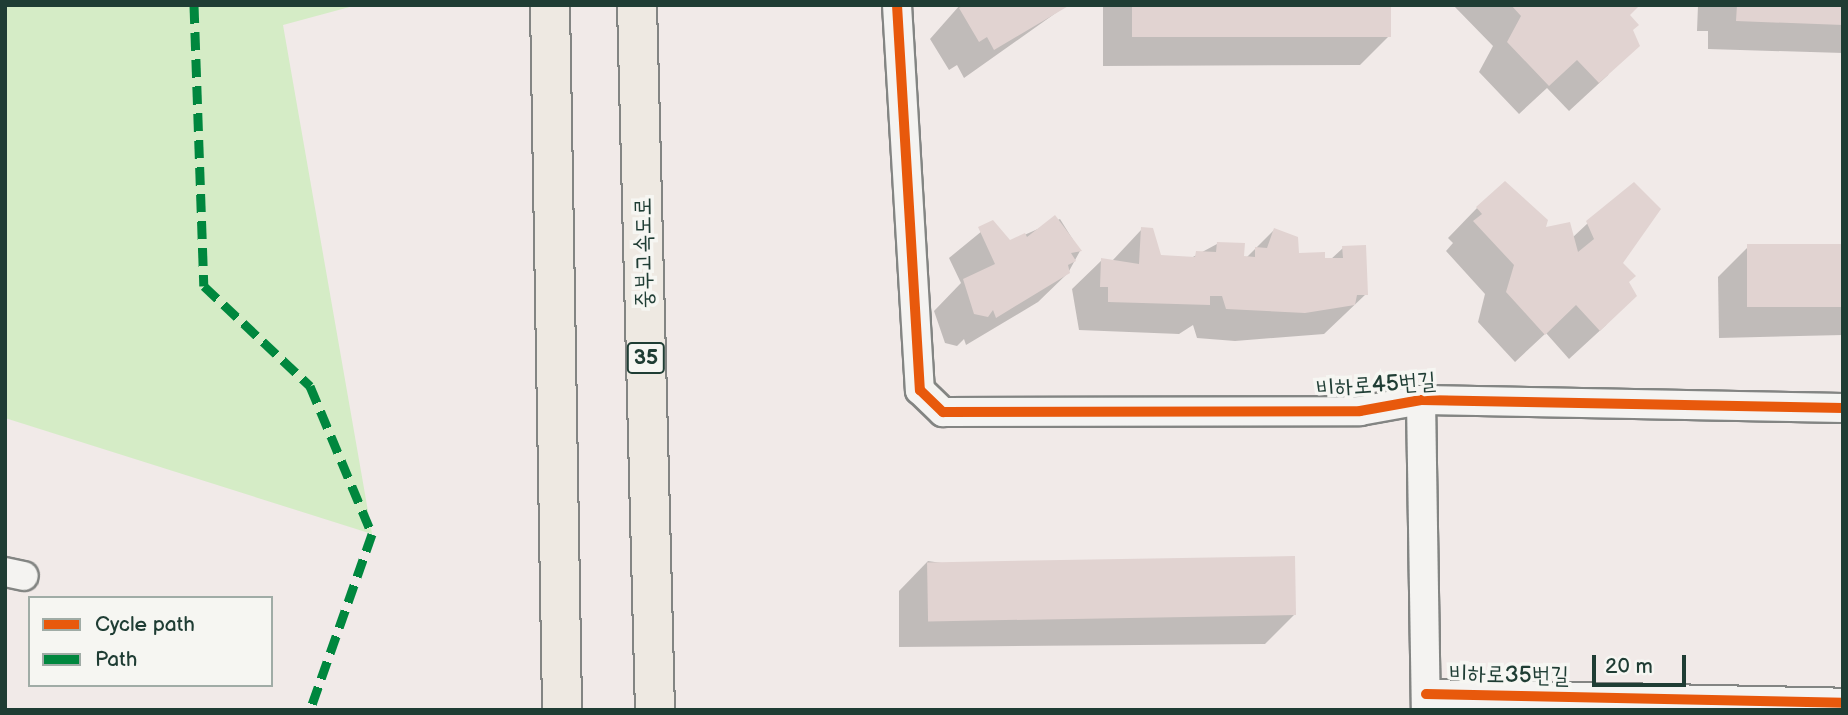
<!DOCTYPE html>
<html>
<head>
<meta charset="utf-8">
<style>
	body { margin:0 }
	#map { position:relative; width:1848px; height:715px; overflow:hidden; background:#f1eae8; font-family:"Balsamiq Sans","Poor Story",sans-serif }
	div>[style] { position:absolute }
	.green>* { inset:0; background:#d5ecc6 }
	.shadow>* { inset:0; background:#0003 }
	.building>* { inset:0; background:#e1d3d1; transform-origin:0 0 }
	.roads { filter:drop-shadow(2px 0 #838583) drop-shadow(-2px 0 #838583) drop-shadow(0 2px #838583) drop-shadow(0 -2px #838583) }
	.minor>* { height:28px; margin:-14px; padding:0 14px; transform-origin:14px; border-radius:14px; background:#f4f3f1 }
	.motorway>* { height:38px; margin:-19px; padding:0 19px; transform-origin:19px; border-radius:19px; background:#eee9e2 }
	.quiet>* { height:9px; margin-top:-4.5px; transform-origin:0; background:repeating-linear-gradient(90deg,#00873e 0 18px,transparent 0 27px) }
	.cycleway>* { height:10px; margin:-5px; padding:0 5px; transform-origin:5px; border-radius:5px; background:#e8590c }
	span { translate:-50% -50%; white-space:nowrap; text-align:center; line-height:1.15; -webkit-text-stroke:7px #f6f6f2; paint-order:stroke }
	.shield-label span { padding:2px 5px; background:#f6f6f2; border:2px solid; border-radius:5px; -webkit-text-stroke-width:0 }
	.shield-label { font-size:21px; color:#1f3d34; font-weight:700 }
	.street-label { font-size:23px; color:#1f3d34 }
	.frame { position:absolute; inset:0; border:7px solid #1f3d34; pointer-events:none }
	.legend { position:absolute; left:28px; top:596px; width:245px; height:91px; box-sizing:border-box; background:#f6f6f2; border:2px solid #a0aca6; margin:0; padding:9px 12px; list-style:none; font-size:21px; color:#1f3d34 }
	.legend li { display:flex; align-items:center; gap:14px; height:35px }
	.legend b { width:35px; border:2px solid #a0aca6 }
	.scale { position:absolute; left:1592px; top:655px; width:94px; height:32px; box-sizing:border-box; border:4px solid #1f3d34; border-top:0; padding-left:9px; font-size:21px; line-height:24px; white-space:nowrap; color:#1f3d34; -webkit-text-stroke:5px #f6f6f2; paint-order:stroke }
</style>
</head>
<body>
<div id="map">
	<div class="green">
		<i style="clip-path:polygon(5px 5px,357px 5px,283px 25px,372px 534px,5px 418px)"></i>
	</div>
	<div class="shadow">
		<i style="clip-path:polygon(960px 5px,1067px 5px,964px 78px,957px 65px,949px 70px,930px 39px)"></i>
		<i style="clip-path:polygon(1103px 5px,1389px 5px,1390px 35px,1360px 65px,1103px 66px)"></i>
		<i style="clip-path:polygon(1639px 5px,1628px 16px,1631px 30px,1608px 75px,1569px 111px,1547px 88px,1519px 114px,1479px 72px,1493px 46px,1454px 6px)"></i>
		<i style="clip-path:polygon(1698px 5px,1843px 5px,1843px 53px,1708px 49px,1708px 31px,1697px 31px)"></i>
		<i style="clip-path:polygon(1477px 208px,1572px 238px,1588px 223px,1621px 263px,1627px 282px,1606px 325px,1569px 359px,1546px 333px,1515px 362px,1478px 322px,1485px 294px,1446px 251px,1453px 243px,1448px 238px)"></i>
		<i style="clip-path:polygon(1060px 219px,1080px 251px,1068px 273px,1038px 302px,966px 345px,964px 339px,957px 346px,945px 343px,934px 311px,961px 283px,949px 258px,993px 222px,1009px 242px)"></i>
		<i style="clip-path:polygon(1142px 229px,1160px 256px,1191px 258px,1217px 244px,1246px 258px,1274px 230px,1297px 255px,1330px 260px,1343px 248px,1366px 294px,1324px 334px,1235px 341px,1197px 338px,1193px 325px,1179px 334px,1079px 330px,1072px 289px,1102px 260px,1112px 261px)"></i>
		<i style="clip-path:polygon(1843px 246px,1843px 335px,1719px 338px,1718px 277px,1747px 248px)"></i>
		<i style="clip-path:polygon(928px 561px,1294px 615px,1265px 644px,899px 647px,899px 591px)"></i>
	</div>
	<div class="building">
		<i style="clip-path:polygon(964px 5px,1070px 5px,994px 50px,987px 37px,979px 42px,959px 8px)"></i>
		<i style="left:1132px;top:5px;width:259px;height:32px"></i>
		<i style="clip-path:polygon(1511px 5px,1640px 5px,1630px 15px,1639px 25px,1633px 30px,1640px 46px,1599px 83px,1577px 60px,1549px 86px,1507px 42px,1521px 16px)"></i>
		<i style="clip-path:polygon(1737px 5px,1843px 5px,1843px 25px,1736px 21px)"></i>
		<i style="clip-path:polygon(1505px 181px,1548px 220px,1546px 227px,1570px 222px,1578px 252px,1594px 239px,1586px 221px,1634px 182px,1661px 209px,1623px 263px,1636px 276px,1629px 282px,1637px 296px,1600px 331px,1576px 305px,1545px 335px,1506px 292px,1514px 265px,1473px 221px,1482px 214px,1476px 207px)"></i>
		<i style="clip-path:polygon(1055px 215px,1082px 251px,1071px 253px,1076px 261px,1068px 265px,1070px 273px,996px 318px,993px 310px,988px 317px,974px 314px,963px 279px,995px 264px,978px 227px,993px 220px,1010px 240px,1025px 233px,1027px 237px)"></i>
		<i style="clip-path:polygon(1141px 227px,1153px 228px,1161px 255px,1195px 257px,1196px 251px,1216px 252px,1217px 242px,1245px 243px,1244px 256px,1255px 257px,1255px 247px,1267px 248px,1274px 228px,1298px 237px,1299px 253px,1325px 252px,1325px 258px,1343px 258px,1342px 246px,1366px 245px,1368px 295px,1357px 295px,1355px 305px,1305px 313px,1226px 309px,1222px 296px,1210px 296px,1210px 305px,1108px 302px,1108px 287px,1100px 287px,1101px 258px,1139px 264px)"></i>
		<i style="left:1843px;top:244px;width:63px;height:96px;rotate:90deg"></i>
		<i style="left:1295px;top:556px;width:59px;height:368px;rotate:89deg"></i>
	</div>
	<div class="roads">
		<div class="minor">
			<i style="left:897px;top:5px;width:386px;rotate:86.6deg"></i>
			<i style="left:920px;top:390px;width:32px;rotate:44deg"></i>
			<i style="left:943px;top:412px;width:417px;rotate:-0.1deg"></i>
			<i style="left:1360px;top:411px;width:62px;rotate:-10.2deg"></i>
			<i style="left:1421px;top:400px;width:422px;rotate:1.1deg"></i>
			<i style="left:1421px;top:400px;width:310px;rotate:89.1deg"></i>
			<i style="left:5px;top:572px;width:19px;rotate:12deg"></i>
			<i style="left:1426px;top:694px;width:417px;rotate:1.2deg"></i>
		</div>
		<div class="motorway">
			<i style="left:550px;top:5px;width:705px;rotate:89.02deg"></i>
			<i style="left:637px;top:5px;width:705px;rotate:88.54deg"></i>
		</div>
	</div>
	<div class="quiet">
		<i style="left:194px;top:5px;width:281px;rotate:88deg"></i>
		<i style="left:204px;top:286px;width:146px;rotate:43.3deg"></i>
		<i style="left:310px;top:386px;width:160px;rotate:67.3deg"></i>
		<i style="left:372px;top:534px;width:187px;rotate:109.4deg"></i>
	</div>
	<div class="cycleway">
		<i style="left:897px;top:5px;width:386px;rotate:86.6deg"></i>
		<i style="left:920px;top:390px;width:32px;rotate:44deg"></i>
		<i style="left:943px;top:412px;width:417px;rotate:-0.1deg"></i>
		<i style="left:1360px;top:411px;width:62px;rotate:-10.2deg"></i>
		<i style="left:1421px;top:400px;width:422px;rotate:1.1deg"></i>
		<i style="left:1426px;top:694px;width:417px;rotate:1.2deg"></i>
	</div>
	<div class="shield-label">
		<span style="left:646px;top:358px">35</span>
	</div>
	<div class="street-label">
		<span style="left:644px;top:253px;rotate:-91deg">중부고속도로</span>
		<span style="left:1376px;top:385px;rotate:-4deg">비하로45번길</span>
		<span style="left:1509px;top:675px;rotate:1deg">비하로35번길</span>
	</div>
	<div class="frame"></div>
	<ul class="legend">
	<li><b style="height:9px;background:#e8590c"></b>Cycle path</li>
	<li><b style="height:9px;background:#00873e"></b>Path</li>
	</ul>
	<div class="scale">20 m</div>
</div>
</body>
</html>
